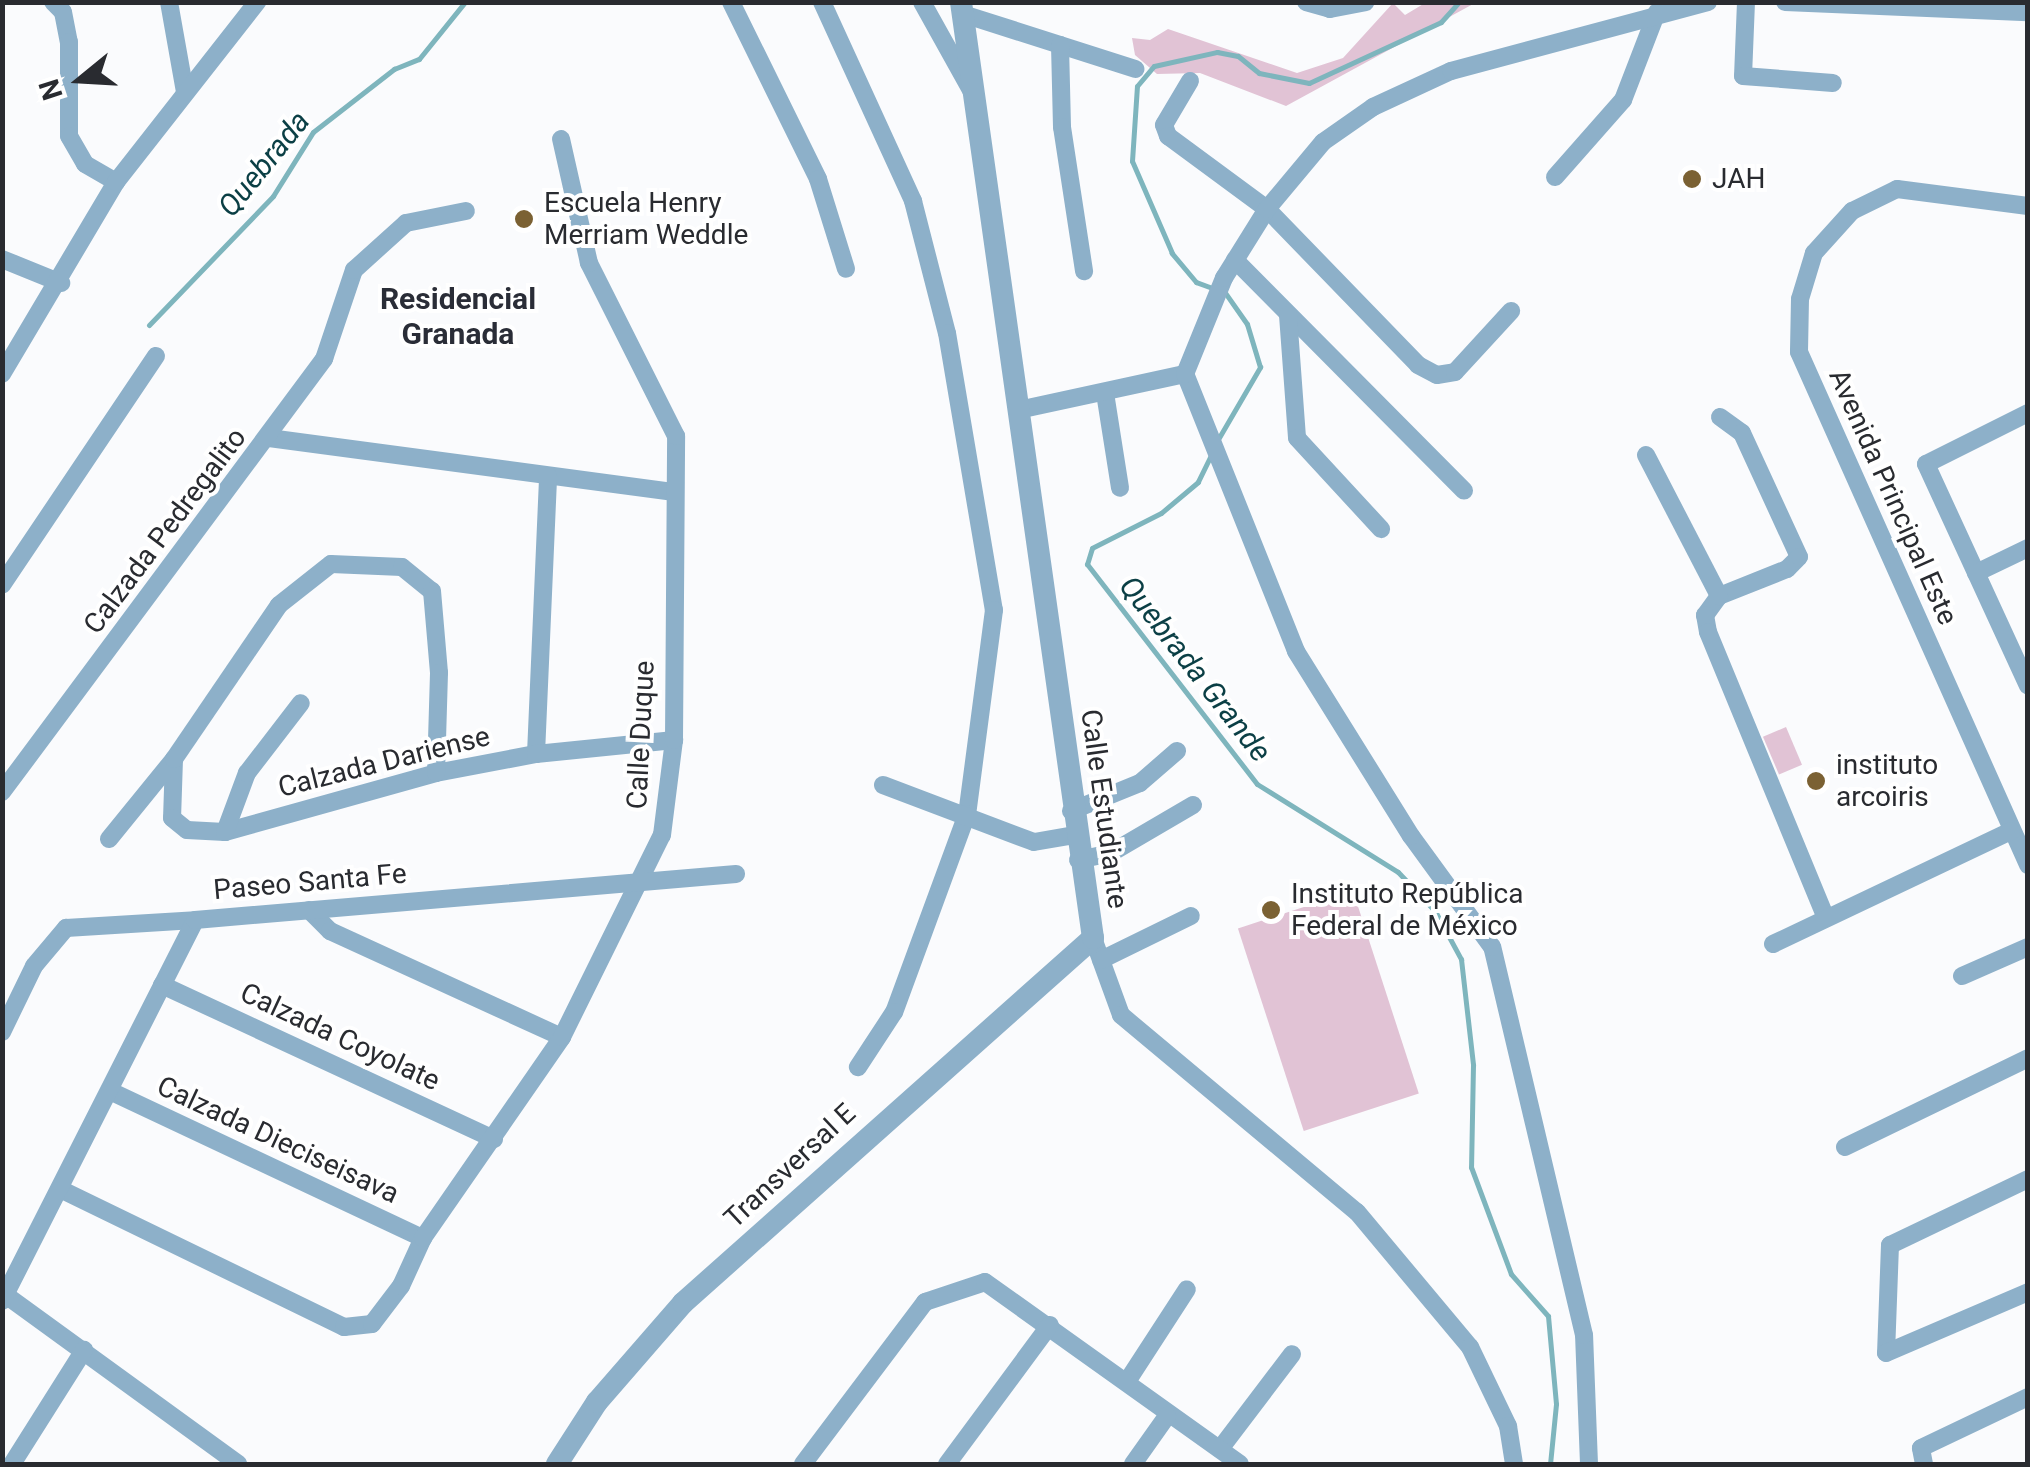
<!DOCTYPE html>
<html>
<head>
<meta charset="utf-8">
<style>
	body { margin:0 }
	#map { position:relative; width:2030px; height:1467px; overflow:hidden; background:#fafbfd; font-family:Roboto,sans-serif }
	div>[style] { position:absolute }
	.green>* { inset:0; background:#e1c3d5; transform-origin:0 0 }
	.stream>* { height:5px; margin:-2.5px; padding:0 2.5px; transform-origin:2.5px; border-radius:2.5px; background:#7eb5bd }
	.minor>* { height:18px; margin:-9px; padding:0 9px; transform-origin:9px; border-radius:9px; background:#8db0c9 }
	.tertiary>* { height:22px; margin:-11px; padding:0 11px; transform-origin:11px; border-radius:11px; background:#8db0c9 }
	.dots>* { width:28px; height:28px; translate:-50% -50%; box-sizing:border-box; border:5px solid #fff; border-radius:50% }
	span { translate:-50% -50%; white-space:nowrap; text-align:center; line-height:1.15; -webkit-text-stroke:8px #fff; paint-order:stroke }
	.poi-label { font-size:28px; color:#292b30 }
	.left { translate:0 -50%; text-align:left }
	.street-label { font-size:28px; color:#292b30 }
	.water-label { font-size:30px; color:#0b3f45; font-style:italic }
	.neighbourhood-label { font-size:30px; color:#2a2d37; font-weight:700 }
	.frame { position:absolute; inset:0; border:5px solid #292b30; pointer-events:none }
	.north { position:absolute; left:30px; top:30px; width:100px; height:100px; -webkit-text-stroke:8px #fff; paint-order:stroke; rotate:252deg; font-size:28px; font-weight:700; line-height:40px; text-align:center; color:#292b30 }
	.north::after { content:''; display:block; margin:auto; width:35px; height:45px; background:#292b30; clip-path:polygon(50% 0,100% 100%,50% 72%,0 100%) }
</style>
</head>
<body>
<div id="map">
	<div class="green">
		<i style="clip-path:polygon(1393px 3px,1405px 15px,1425px 3px,1475px 3px,1286px 106px,1200px 73px,1157px 74px,1135px 55px,1132px 38px,1150px 40px,1168px 29px,1297px 73px,1343px 58px)"></i>
		<i style="left:1786px;top:727px;width:41px;height:25px;rotate:67deg"></i>
		<i style="left:1353px;top:891px;width:213px;height:121px;rotate:72deg"></i>
	</div>
	<div class="stream">
		<i style="left:1215px;top:289px;width:20px;rotate:-160deg"></i>
		<i style="left:1196px;top:282px;width:38px;rotate:-130deg"></i>
		<i style="left:1172px;top:253px;width:100px;rotate:-113.5deg"></i>
		<i style="left:1132px;top:161px;width:75px;rotate:-86.2deg"></i>
		<i style="left:1137px;top:86px;width:26px;rotate:-50deg"></i>
		<i style="left:1154px;top:66px;width:65px;rotate:-12.5deg"></i>
		<i style="left:1217px;top:52px;width:21px;rotate:11deg"></i>
		<i style="left:1238px;top:56px;width:27px;rotate:39deg"></i>
		<i style="left:1259px;top:73px;width:51px;rotate:11.3deg"></i>
		<i style="left:1309px;top:83px;width:145px;rotate:-24.8deg"></i>
		<i style="left:1441px;top:22px;width:27px;rotate:-48deg"></i>
		<i style="left:149px;top:325px;width:179px;rotate:-46.1deg"></i>
		<i style="left:273px;top:196px;width:75px;rotate:-58deg"></i>
		<i style="left:313px;top:132px;width:103px;rotate:-37.9deg"></i>
		<i style="left:394px;top:69px;width:27px;rotate:-22deg"></i>
		<i style="left:419px;top:59px;width:73px;rotate:-51.1deg"></i>
		<i style="left:1217px;top:441px;width:86px;rotate:-59.8deg"></i>
		<i style="left:1260px;top:367px;width:45px;rotate:-106.8deg"></i>
		<i style="left:1247px;top:324px;width:38px;rotate:-125deg"></i>
		<i style="left:1211px;top:455px;width:30px;rotate:116deg"></i>
		<i style="left:1198px;top:482px;width:48px;rotate:140deg"></i>
		<i style="left:1161px;top:513px;width:77px;rotate:153.1deg"></i>
		<i style="left:1092px;top:548px;width:17px;rotate:107deg"></i>
		<i style="left:1087px;top:564px;width:278px;rotate:52.3deg"></i>
		<i style="left:1257px;top:784px;width:166px;rotate:32deg"></i>
		<i style="left:1398px;top:872px;width:54px;rotate:46.5deg"></i>
		<i style="left:1435px;top:911px;width:55px;rotate:61.6deg"></i>
		<i style="left:1461px;top:959px;width:107px;rotate:83.5deg"></i>
		<i style="left:1473px;top:1065px;width:102px;rotate:91.1deg"></i>
		<i style="left:1471px;top:1167px;width:114px;rotate:69.5deg"></i>
		<i style="left:1511px;top:1274px;width:56px;rotate:48.6deg"></i>
		<i style="left:1548px;top:1316px;width:88px;rotate:84.8deg"></i>
		<i style="left:1556px;top:1404px;width:60px;rotate:95.7deg"></i>
	</div>
	<div class="minor">
		<i style="left:53px;top:2px;width:14px;rotate:45deg"></i>
		<i style="left:63px;top:12px;width:31px;rotate:79deg"></i>
		<i style="left:69px;top:42px;width:94px;rotate:90deg"></i>
		<i style="left:69px;top:136px;width:32px;rotate:60deg"></i>
		<i style="left:85px;top:164px;width:36px;rotate:30deg"></i>
		<i style="left:169px;top:2px;width:91px;rotate:79.9deg"></i>
		<i style="left:731px;top:2px;width:197px;rotate:63.8deg"></i>
		<i style="left:818px;top:179px;width:94px;rotate:72.7deg"></i>
		<i style="left:822px;top:2px;width:219px;rotate:65.4deg"></i>
		<i style="left:913px;top:201px;width:136px;rotate:75.6deg"></i>
		<i style="left:947px;top:333px;width:281px;rotate:80.4deg"></i>
		<i style="left:994px;top:610px;width:206px;rotate:97.5deg"></i>
		<i style="left:967px;top:814px;width:211px;rotate:110.2deg"></i>
		<i style="left:894px;top:1012px;width:66px;rotate:123.2deg"></i>
		<i style="left:922px;top:2px;width:101px;rotate:60.9deg"></i>
		<i style="left:1306px;top:2px;width:25px;rotate:16deg"></i>
		<i style="left:1330px;top:9px;width:36px;rotate:-11deg"></i>
		<i style="left:1746px;top:2px;width:74px;rotate:92.3deg"></i>
		<i style="left:1743px;top:76px;width:90px;rotate:4.4deg"></i>
		<i style="left:1785px;top:2px;width:243px;rotate:2.4deg"></i>
		<i style="left:963px;top:14px;width:181px;rotate:17.7deg"></i>
		<i style="left:1060px;top:45px;width:82px;rotate:88.6deg"></i>
		<i style="left:1062px;top:127px;width:146px;rotate:81.3deg"></i>
		<i style="left:1190px;top:81px;width:51px;rotate:120.6deg"></i>
		<i style="left:1164px;top:125px;width:12px;rotate:70deg"></i>
		<i style="left:1168px;top:136px;width:123px;rotate:36.4deg"></i>
		<i style="left:1267px;top:209px;width:217px;rotate:45.9deg"></i>
		<i style="left:1418px;top:365px;width:21px;rotate:28deg"></i>
		<i style="left:1437px;top:375px;width:18px;rotate:-9deg"></i>
		<i style="left:1455px;top:372px;width:83px;rotate:-47.4deg"></i>
		<i style="left:1555px;top:177px;width:103px;rotate:-48.6deg"></i>
		<i style="left:1623px;top:100px;width:94px;rotate:-68.9deg"></i>
		<i style="left:2028px;top:206px;width:132px;rotate:-172.6deg"></i>
		<i style="left:1897px;top:189px;width:50px;rotate:153.9deg"></i>
		<i style="left:1852px;top:211px;width:57px;rotate:132.1deg"></i>
		<i style="left:1814px;top:253px;width:48px;rotate:106.9deg"></i>
		<i style="left:1800px;top:299px;width:53px;rotate:91.1deg"></i>
		<i style="left:1799px;top:352px;width:562px;rotate:65.94deg"></i>
		<i style="left:2px;top:259px;width:64px;rotate:22.1deg"></i>
		<i style="left:1235px;top:260px;width:325px;rotate:45.2deg"></i>
		<i style="left:1288px;top:315px;width:123px;rotate:85.8deg"></i>
		<i style="left:1297px;top:438px;width:124px;rotate:47.3deg"></i>
		<i style="left:2px;top:374px;width:223px;rotate:-59.3deg"></i>
		<i style="left:116px;top:182px;width:229px;rotate:-51.9deg"></i>
		<i style="left:1105px;top:393px;width:96px;rotate:81deg"></i>
		<i style="left:1023px;top:409px;width:166px;rotate:-12.2deg"></i>
		<i style="left:2028px;top:413px;width:114px;rotate:153.4deg"></i>
		<i style="left:1926px;top:464px;width:244px;rotate:65.3deg"></i>
		<i style="left:1720px;top:417px;width:27px;rotate:36deg"></i>
		<i style="left:1742px;top:433px;width:136px;rotate:65.3deg"></i>
		<i style="left:1799px;top:557px;width:17px;rotate:135deg"></i>
		<i style="left:1787px;top:569px;width:73px;rotate:158.3deg"></i>
		<i style="left:1719px;top:596px;width:24px;rotate:126deg"></i>
		<i style="left:1705px;top:615px;width:17px;rotate:80deg"></i>
		<i style="left:1708px;top:632px;width:309px;rotate:67.6deg"></i>
		<i style="left:269px;top:438px;width:409px;rotate:7.6deg"></i>
		<i style="left:1646px;top:455px;width:159px;rotate:62.6deg"></i>
		<i style="left:1976px;top:573px;width:58px;rotate:-25.7deg"></i>
		<i style="left:2px;top:585px;width:276px;rotate:-56.1deg"></i>
		<i style="left:536px;top:754px;width:278px;rotate:-87.5deg"></i>
		<i style="left:174px;top:759px;width:59px;rotate:91.9deg"></i>
		<i style="left:172px;top:818px;width:19px;rotate:39deg"></i>
		<i style="left:187px;top:830px;width:38px;rotate:3deg"></i>
		<i style="left:225px;top:832px;width:219px;rotate:-15.6deg"></i>
		<i style="left:436px;top:773px;width:102px;rotate:-10.8deg"></i>
		<i style="left:536px;top:754px;width:139px;rotate:-5.8deg"></i>
		<i style="left:883px;top:785px;width:161px;rotate:20.7deg"></i>
		<i style="left:1034px;top:842px;width:42px;rotate:-9.7deg"></i>
		<i style="left:2px;top:792px;width:540px;rotate:-53.36deg"></i>
		<i style="left:324px;top:359px;width:94px;rotate:-71.4deg"></i>
		<i style="left:354px;top:270px;width:70px;rotate:-42.1deg"></i>
		<i style="left:406px;top:223px;width:61px;rotate:-11.3deg"></i>
		<i style="left:1071px;top:811px;width:74px;rotate:-22.1deg"></i>
		<i style="left:1140px;top:783px;width:49px;rotate:-40.9deg"></i>
		<i style="left:225px;top:832px;width:63px;rotate:-69.6deg"></i>
		<i style="left:247px;top:773px;width:88px;rotate:-52.4deg"></i>
		<i style="left:109px;top:839px;width:103px;rotate:-50.9deg"></i>
		<i style="left:174px;top:759px;width:186px;rotate:-55.7deg"></i>
		<i style="left:279px;top:605px;width:66px;rotate:-38.3deg"></i>
		<i style="left:331px;top:564px;width:71px;rotate:2.4deg"></i>
		<i style="left:402px;top:567px;width:38px;rotate:39deg"></i>
		<i style="left:432px;top:591px;width:82px;rotate:85.1deg"></i>
		<i style="left:439px;top:673px;width:100px;rotate:91.7deg"></i>
		<i style="left:1078px;top:860px;width:34px;rotate:-12deg"></i>
		<i style="left:1111px;top:853px;width:95px;rotate:-30.3deg"></i>
		<i style="left:309px;top:910px;width:30px;rotate:45deg"></i>
		<i style="left:330px;top:931px;width:255px;rotate:24.6deg"></i>
		<i style="left:1093px;top:938px;width:82px;rotate:70deg"></i>
		<i style="left:1121px;top:1015px;width:307px;rotate:39.9deg"></i>
		<i style="left:1357px;top:1212px;width:176px;rotate:50.1deg"></i>
		<i style="left:1470px;top:1347px;width:88px;rotate:64.3deg"></i>
		<i style="left:1508px;top:1426px;width:38px;rotate:81deg"></i>
		<i style="left:1773px;top:944px;width:263px;rotate:-25.4deg"></i>
		<i style="left:1101px;top:960px;width:100px;rotate:-26.1deg"></i>
		<i style="left:1962px;top:976px;width:72px;rotate:-23.7deg"></i>
		<i style="left:162px;top:985px;width:366px;rotate:24.9deg"></i>
		<i style="left:2px;top:1032px;width:73px;rotate:-64.1deg"></i>
		<i style="left:34px;top:966px;width:50px;rotate:-49.9deg"></i>
		<i style="left:66px;top:928px;width:129px;rotate:-3.5deg"></i>
		<i style="left:110px;top:1091px;width:346px;rotate:25.2deg"></i>
		<i style="left:1845px;top:1147px;width:203px;rotate:-25.9deg"></i>
		<i style="left:2028px;top:1179px;width:153px;rotate:154.4deg"></i>
		<i style="left:1890px;top:1245px;width:108px;rotate:92.1deg"></i>
		<i style="left:1886px;top:1353px;width:155px;rotate:-23.2deg"></i>
		<i style="left:60px;top:1189px;width:316px;rotate:25.9deg"></i>
		<i style="left:344px;top:1327px;width:28px;rotate:-6deg"></i>
		<i style="left:372px;top:1324px;width:48px;rotate:-52.7deg"></i>
		<i style="left:401px;top:1286px;width:53px;rotate:-65.4deg"></i>
		<i style="left:423px;top:1238px;width:244px;rotate:-55.3deg"></i>
		<i style="left:562px;top:1037px;width:225px;rotate:-63.7deg"></i>
		<i style="left:662px;top:835px;width:96px;rotate:-82.8deg"></i>
		<i style="left:674px;top:740px;width:304px;rotate:-89.6deg"></i>
		<i style="left:676px;top:436px;width:194px;rotate:-116.7deg"></i>
		<i style="left:589px;top:263px;width:127px;rotate:-102.7deg"></i>
		<i style="left:7px;top:1296px;width:286px;rotate:36deg"></i>
		<i style="left:2px;top:1301px;width:427px;rotate:-63.1deg"></i>
		<i style="left:195px;top:920px;width:543px;rotate:-4.86deg"></i>
		<i style="left:1128px;top:1380px;width:108px;rotate:-57deg"></i>
		<i style="left:1220px;top:1449px;width:119px;rotate:-52.8deg"></i>
		<i style="left:12px;top:1464px;width:135px;rotate:-57.7deg"></i>
		<i style="left:803px;top:1464px;width:203px;rotate:-53deg"></i>
		<i style="left:925px;top:1302px;width:63px;rotate:-18.4deg"></i>
		<i style="left:985px;top:1282px;width:313px;rotate:35.5deg"></i>
		<i style="left:947px;top:1464px;width:173px;rotate:-53.5deg"></i>
		<i style="left:1133px;top:1464px;width:59px;rotate:-54.7deg"></i>
		<i style="left:1589px;top:1464px;width:129px;rotate:-92.2deg"></i>
		<i style="left:1584px;top:1335px;width:399px;rotate:-103.3deg"></i>
		<i style="left:1492px;top:947px;width:137px;rotate:-126.1deg"></i>
		<i style="left:1411px;top:836px;width:218px;rotate:-121.9deg"></i>
		<i style="left:1296px;top:651px;width:298px;rotate:-111.8deg"></i>
		<i style="left:1185px;top:374px;width:104px;rotate:-67.9deg"></i>
		<i style="left:1224px;top:278px;width:81px;rotate:-58.1deg"></i>
		<i style="left:1267px;top:209px;width:87px;rotate:-50.1deg"></i>
		<i style="left:1323px;top:142px;width:61px;rotate:-35deg"></i>
		<i style="left:1373px;top:107px;width:86px;rotate:-24.8deg"></i>
		<i style="left:1451px;top:71px;width:266px;rotate:-15deg"></i>
		<i style="left:1924px;top:1464px;width:16px;rotate:-101deg"></i>
		<i style="left:1921px;top:1448px;width:119px;rotate:-25.5deg"></i>
	</div>
	<div class="tertiary">
		<i style="left:557px;top:1464px;width:74px;rotate:-57.2deg"></i>
		<i style="left:597px;top:1402px;width:131px;rotate:-49deg"></i>
		<i style="left:683px;top:1303px;width:549px;rotate:-41.68deg"></i>
		<i style="left:1093px;top:938px;width:945px;rotate:-98.03deg"></i>
	</div>
	<div class="dots">
		<i style="left:1692px;top:179px;background:#7b6133"></i>
		<i style="left:524px;top:219px;background:#7b6133"></i>
		<i style="left:1816px;top:781px;background:#7b6133"></i>
		<i style="left:1271px;top:910px;background:#7b6133"></i>
	</div>
	<div class="poi-label">
		<span class="left" style="left:1712px;top:179px">JAH</span>
		<span class="left" style="left:544px;top:219px">Escuela Henry<br>Merriam Weddle</span>
		<span class="left" style="left:1836px;top:781px">instituto<br>arcoiris</span>
		<span class="left" style="left:1291px;top:910px">Instituto República<br>Federal de México</span>
	</div>
	<div class="street-label">
		<span style="left:1893px;top:497px;rotate:66deg">Avenida Principal Este</span>
		<span style="left:165px;top:531px;rotate:-53deg">Calzada Pedregalito</span>
		<span style="left:641px;top:735px;rotate:-87deg">Calle Duque</span>
		<span style="left:384px;top:762px;rotate:-14deg">Calzada Dariense</span>
		<span style="left:1104px;top:809px;rotate:82deg">Calle Estudiante</span>
		<span style="left:310px;top:882px;rotate:-5deg">Paseo Santa Fe</span>
		<span style="left:340px;top:1037px;rotate:25deg">Calzada Coyolate</span>
		<span style="left:278px;top:1140px;rotate:25deg">Calzada Dieciseisava</span>
		<span style="left:790px;top:1166px;rotate:-43deg">Transversal E</span>
	</div>
	<div class="water-label">
		<span style="left:264px;top:164px;rotate:-51deg">Quebrada</span>
		<span style="left:1195px;top:669px;rotate:52deg">Quebrada Grande</span>
	</div>
	<div class="neighbourhood-label">
		<span style="left:458px;top:316px">Residencial<br>Granada</span>
	</div>
	<div class="frame"></div>
	<div class="north">N</div>
</div>
</body>
</html>
